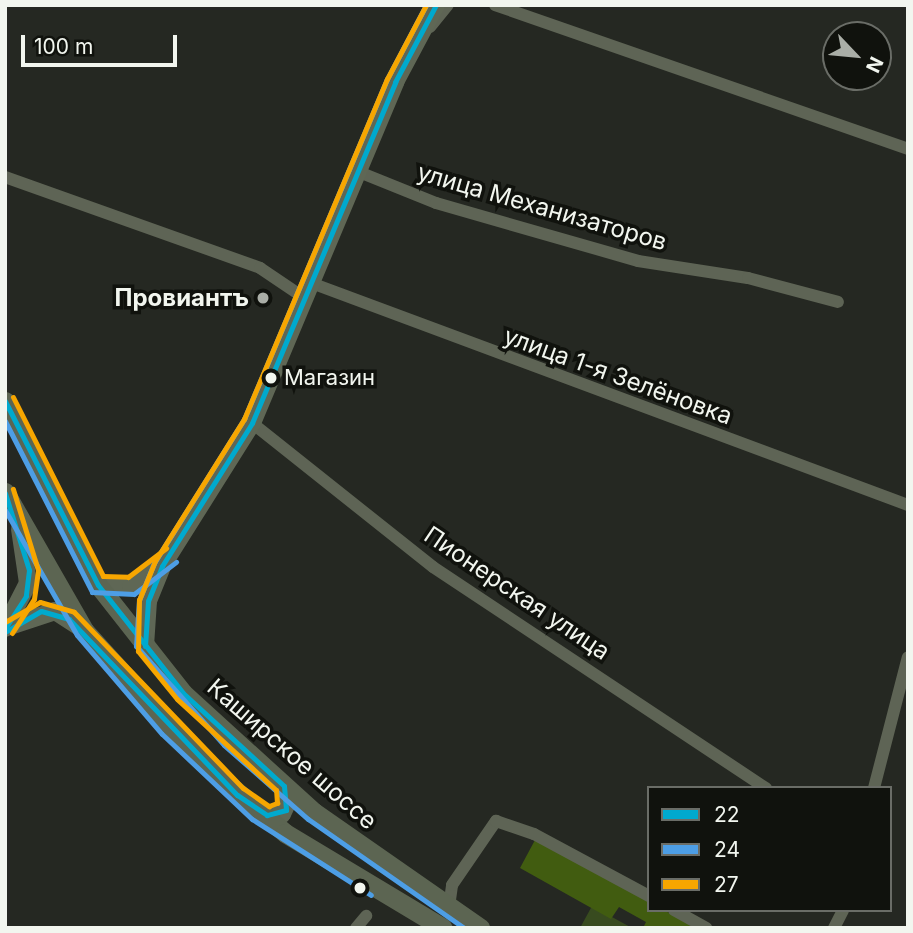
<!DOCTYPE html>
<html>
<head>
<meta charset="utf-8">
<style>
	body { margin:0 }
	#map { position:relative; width:913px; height:933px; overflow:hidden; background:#252822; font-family:Inter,sans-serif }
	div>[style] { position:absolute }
	.green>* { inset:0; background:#384b1f }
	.forest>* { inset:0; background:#415c10 }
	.street>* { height:12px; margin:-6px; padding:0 6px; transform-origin:6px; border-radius:6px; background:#5e6455 }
	.secondary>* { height:18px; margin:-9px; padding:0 9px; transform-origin:9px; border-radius:9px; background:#5f6755 }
	.primary>* { height:19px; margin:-9.5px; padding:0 9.5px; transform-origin:9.5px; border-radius:9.5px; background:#5c6552 }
	.bus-1>* { height:5px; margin:-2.5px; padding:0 2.5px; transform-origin:2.5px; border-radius:2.5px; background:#00a9ce }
	.bus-2>* { height:5px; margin:-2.5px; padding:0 2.5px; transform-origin:2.5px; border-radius:2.5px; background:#4d9ee5 }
	.bus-3>* { height:5px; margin:-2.5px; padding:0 2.5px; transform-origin:2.5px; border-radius:2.5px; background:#f7a600 }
	.dots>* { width:19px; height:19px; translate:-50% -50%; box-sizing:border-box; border:4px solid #10120d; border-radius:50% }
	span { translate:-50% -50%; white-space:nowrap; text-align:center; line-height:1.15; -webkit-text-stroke:7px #10120d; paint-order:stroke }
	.bus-label { font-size:22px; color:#f2f6ef }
	.left { translate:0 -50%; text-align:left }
	.street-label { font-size:24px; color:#f2f6ef }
	.poi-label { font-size:24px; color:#f2f6ef; font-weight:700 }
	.right { translate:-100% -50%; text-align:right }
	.frame { position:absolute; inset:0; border:7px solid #f2f6ef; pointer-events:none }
	.legend { position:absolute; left:647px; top:786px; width:245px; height:126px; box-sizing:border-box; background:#10120d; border:2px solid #6a6d67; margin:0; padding:9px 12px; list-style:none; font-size:21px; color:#f2f6ef }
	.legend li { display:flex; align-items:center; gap:14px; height:35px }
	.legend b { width:35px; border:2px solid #6a6d67 }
	.north { position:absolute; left:822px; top:21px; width:70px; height:70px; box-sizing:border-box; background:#10120d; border:2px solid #6a6d67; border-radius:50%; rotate:116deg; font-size:19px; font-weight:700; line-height:28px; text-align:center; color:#f2f6ef }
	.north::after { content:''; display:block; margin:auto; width:24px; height:32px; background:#aaaea7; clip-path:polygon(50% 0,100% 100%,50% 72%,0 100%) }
	.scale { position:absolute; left:21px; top:35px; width:156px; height:32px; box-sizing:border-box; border:4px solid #f2f6ef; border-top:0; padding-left:9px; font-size:21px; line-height:24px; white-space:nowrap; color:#f2f6ef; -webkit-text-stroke:5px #10120d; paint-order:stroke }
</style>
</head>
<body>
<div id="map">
	<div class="green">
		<i style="clip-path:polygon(592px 906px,632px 928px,580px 928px)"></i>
	</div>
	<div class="forest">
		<i style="clip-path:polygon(535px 840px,649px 902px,649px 910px,664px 910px,695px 928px,643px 928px,646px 922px,619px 907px,611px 919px,520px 868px)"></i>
	</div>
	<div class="street">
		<i style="left:495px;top:5px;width:437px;rotate:19.2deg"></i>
		<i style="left:430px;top:27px;width:28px;rotate:-51deg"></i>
		<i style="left:359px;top:172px;width:83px;rotate:21.9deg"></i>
		<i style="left:436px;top:203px;width:210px;rotate:16deg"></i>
		<i style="left:638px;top:261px;width:111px;rotate:8.8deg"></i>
		<i style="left:748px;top:278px;width:93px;rotate:14.9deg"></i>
		<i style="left:5px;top:177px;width:271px;rotate:19.6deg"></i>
		<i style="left:260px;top:268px;width:55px;rotate:34deg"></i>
		<i style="left:314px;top:284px;width:634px;rotate:20.41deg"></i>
		<i style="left:252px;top:423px;width:231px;rotate:38.5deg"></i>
		<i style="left:433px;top:567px;width:400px;rotate:33.6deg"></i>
		<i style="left:874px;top:788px;width:135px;rotate:-75.5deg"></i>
		<i style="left:449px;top:907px;width:22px;rotate:-82deg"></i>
		<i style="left:452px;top:885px;width:78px;rotate:-55.5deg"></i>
		<i style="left:496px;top:821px;width:40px;rotate:18.9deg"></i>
		<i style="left:534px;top:834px;width:131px;rotate:28.3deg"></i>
		<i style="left:674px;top:910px;width:37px;rotate:29deg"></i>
		<i style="left:356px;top:928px;width:16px;rotate:-50deg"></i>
		<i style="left:834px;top:928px;width:20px;rotate:-63deg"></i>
	</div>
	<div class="secondary">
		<i style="left:98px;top:585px;width:33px;rotate:2deg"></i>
		<i style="left:131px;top:586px;width:37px;rotate:-33deg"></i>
		<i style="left:13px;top:625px;width:44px;rotate:-18.4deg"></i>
		<i style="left:55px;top:611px;width:35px;rotate:33deg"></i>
		<i style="left:5px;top:628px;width:51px;rotate:-62.9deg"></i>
		<i style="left:28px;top:583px;width:55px;rotate:-98.4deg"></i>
		<i style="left:145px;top:646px;width:45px;rotate:-86.2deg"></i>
		<i style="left:148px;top:601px;width:38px;rotate:-68deg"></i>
		<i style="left:162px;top:566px;width:169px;rotate:-57.8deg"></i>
		<i style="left:252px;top:423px;width:370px;rotate:-67.2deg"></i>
		<i style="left:395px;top:82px;width:87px;rotate:-62deg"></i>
		<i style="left:257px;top:812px;width:25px;rotate:5deg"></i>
		<i style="left:282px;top:814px;width:17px;rotate:-65deg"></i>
		<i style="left:289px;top:799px;width:14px;rotate:-111deg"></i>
	</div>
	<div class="primary">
		<i style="left:5px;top:401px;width:206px;rotate:63.2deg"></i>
		<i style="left:98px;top:585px;width:137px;rotate:51.8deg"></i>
		<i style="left:183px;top:693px;width:177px;rotate:42.3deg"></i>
		<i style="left:314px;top:812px;width:203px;rotate:34.9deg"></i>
		<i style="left:5px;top:492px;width:159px;rotate:60.2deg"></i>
		<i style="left:84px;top:630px;width:182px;rotate:47.9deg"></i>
		<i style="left:206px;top:765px;width:104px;rotate:40.7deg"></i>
		<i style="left:285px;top:833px;width:184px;rotate:31deg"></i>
	</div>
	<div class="bus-1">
		<i style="left:5px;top:401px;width:206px;rotate:63.2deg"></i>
		<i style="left:98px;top:585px;width:137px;rotate:51.8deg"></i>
		<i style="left:183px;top:693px;width:137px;rotate:42.6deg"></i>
		<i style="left:284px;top:786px;width:24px;rotate:85deg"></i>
		<i style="left:286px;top:810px;width:20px;rotate:165deg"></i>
		<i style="left:267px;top:815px;width:36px;rotate:-146deg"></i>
		<i style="left:237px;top:795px;width:243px;rotate:-133.7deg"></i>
		<i style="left:69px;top:619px;width:29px;rotate:-164deg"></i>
		<i style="left:41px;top:611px;width:42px;rotate:149.7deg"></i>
		<i style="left:5px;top:493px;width:81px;rotate:72.7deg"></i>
		<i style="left:29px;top:570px;width:26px;rotate:97deg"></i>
		<i style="left:26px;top:596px;width:38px;rotate:123deg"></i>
		<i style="left:145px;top:646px;width:45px;rotate:-86.2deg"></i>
		<i style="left:148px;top:601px;width:38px;rotate:-68deg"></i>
		<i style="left:162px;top:566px;width:169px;rotate:-57.8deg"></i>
		<i style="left:252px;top:423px;width:370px;rotate:-67.2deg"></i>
		<i style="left:395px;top:82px;width:87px;rotate:-62deg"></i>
	</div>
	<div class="bus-2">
		<i style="left:426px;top:5px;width:84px;rotate:117.8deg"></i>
		<i style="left:387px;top:79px;width:369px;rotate:112.8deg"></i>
		<i style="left:244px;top:419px;width:170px;rotate:122deg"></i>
		<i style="left:154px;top:563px;width:40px;rotate:112deg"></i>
		<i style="left:139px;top:600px;width:46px;rotate:93.7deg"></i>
		<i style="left:136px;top:646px;width:132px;rotate:48.4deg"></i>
		<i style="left:224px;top:745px;width:112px;rotate:41.4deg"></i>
		<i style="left:308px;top:819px;width:190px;rotate:34.9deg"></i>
		<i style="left:5px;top:421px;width:192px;rotate:63deg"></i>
		<i style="left:92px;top:592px;width:42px;rotate:2.7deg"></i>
		<i style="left:134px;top:594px;width:53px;rotate:-37.3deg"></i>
		<i style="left:5px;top:510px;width:144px;rotate:60.1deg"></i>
		<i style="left:77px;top:635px;width:130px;rotate:49.4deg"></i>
		<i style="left:162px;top:734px;width:124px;rotate:43.4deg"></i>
		<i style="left:252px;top:819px;width:141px;rotate:32.6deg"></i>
	</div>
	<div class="bus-3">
		<i style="left:13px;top:397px;width:200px;rotate:63.3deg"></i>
		<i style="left:103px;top:576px;width:25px;rotate:2deg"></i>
		<i style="left:128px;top:577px;width:48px;rotate:-37.3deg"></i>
		<i style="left:5px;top:622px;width:40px;rotate:-29.7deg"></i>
		<i style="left:40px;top:602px;width:35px;rotate:16deg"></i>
		<i style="left:74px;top:612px;width:244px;rotate:46.2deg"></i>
		<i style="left:243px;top:788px;width:32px;rotate:35deg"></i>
		<i style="left:269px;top:806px;width:9px;rotate:-21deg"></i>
		<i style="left:277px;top:803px;width:13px;rotate:-94deg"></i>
		<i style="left:276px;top:790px;width:134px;rotate:-137.4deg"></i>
		<i style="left:177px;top:699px;width:62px;rotate:-129.1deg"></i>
		<i style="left:138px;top:651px;width:51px;rotate:-88.9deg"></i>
		<i style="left:139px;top:600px;width:42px;rotate:-67.7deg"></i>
		<i style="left:155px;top:561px;width:168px;rotate:-57.9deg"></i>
		<i style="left:244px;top:419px;width:369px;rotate:-67.2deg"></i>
		<i style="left:387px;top:79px;width:84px;rotate:-62.2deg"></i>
		<i style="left:12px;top:633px;width:40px;rotate:-57.1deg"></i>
		<i style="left:34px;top:599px;width:29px;rotate:-82deg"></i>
		<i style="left:38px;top:570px;width:85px;rotate:-107.2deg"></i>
	</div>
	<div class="dots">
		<i style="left:263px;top:298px;background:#aaaea7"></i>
		<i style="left:271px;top:378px;background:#f2f6ef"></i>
		<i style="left:360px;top:888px;background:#f2f6ef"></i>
	</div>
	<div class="bus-label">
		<span class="left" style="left:284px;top:378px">Магазин</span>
	</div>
	<div class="street-label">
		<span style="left:542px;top:207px;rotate:16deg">улица Механизаторов</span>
		<span style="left:618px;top:376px;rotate:20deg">улица 1-я Зелёновка</span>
		<span style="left:517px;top:593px;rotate:34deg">Пионерская улица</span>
		<span style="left:292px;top:754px;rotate:41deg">Каширское шоссе</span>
	</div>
	<div class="poi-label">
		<span class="right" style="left:249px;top:298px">Провиантъ</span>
	</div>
	<div class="frame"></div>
	<ul class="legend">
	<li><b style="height:9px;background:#00a9ce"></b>22</li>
	<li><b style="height:9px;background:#4d9ee5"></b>24</li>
	<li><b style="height:9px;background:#f7a600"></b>27</li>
	</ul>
	<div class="north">N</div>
	<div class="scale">100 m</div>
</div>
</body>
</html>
